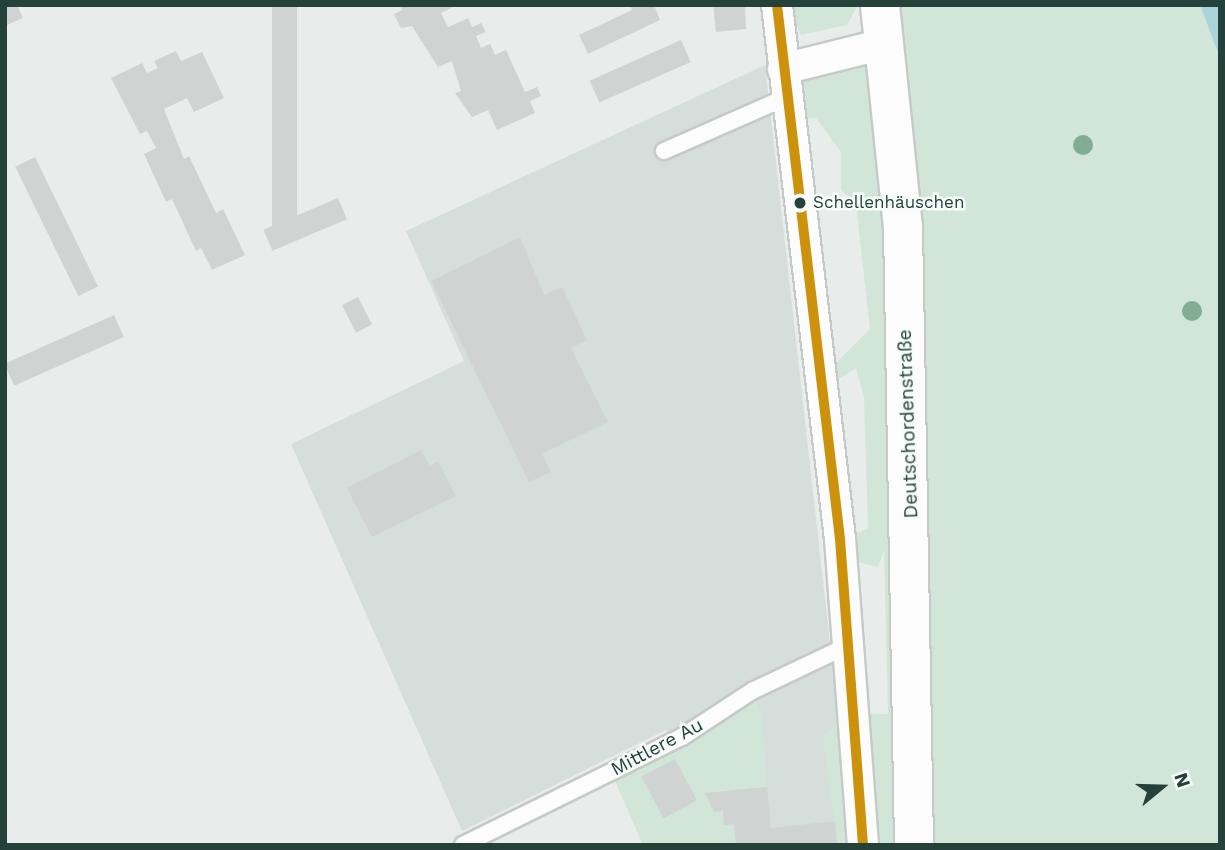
<!DOCTYPE html>
<html>
<head>
<meta charset="utf-8">
<style>
	body { margin:0 }
	#map { position:relative; width:1225px; height:850px; overflow:hidden; background:#e8edeb; font-family:"Work Sans",sans-serif }
	div>[style] { position:absolute }
	.built>* { inset:0; background:#d6dedb }
	.green>* { inset:0; background:#d1e6d8 }
	.water>* { inset:0; background:#a9d4db }
	.building>* { inset:0; background:#cfd4d2; transform-origin:0 0 }
	.roads { filter:drop-shadow(2px 0 #c5cac8) drop-shadow(-2px 0 #c5cac8) drop-shadow(0 2px #c5cac8) drop-shadow(0 -2px #c5cac8) }
	.lane>* { height:16px; margin:-8px; padding:0 8px; transform-origin:8px; border-radius:8px; background:#fcfcfc }
	.street>* { height:30px; margin:-15px; padding:0 15px; transform-origin:15px; border-radius:15px; background:#fcfcfc }
	.secondary>* { height:38px; margin:-19px; padding:0 19px; transform-origin:19px; border-radius:19px; background:#fcfcfc }
	.bus-1>* { height:10px; margin:-5px; padding:0 5px; transform-origin:5px; border-radius:5px; background:#cd920c }
	.trees>* { width:20px; height:20px; margin:-10px; border-radius:50%; background:#81ae93 }
	.dots>* { width:19px; height:19px; translate:-50% -50%; box-sizing:border-box; border:4px solid #f7fbf9; border-radius:50% }
	span { translate:-50% -50%; white-space:nowrap; text-align:center; line-height:1.15; -webkit-text-stroke:5px #f7fbf9; paint-order:stroke }
	.bus-label { font-size:17px; color:#24423a }
	.left { translate:0 -50%; text-align:left }
	.street-label { font-size:19px; color:#24423a }
	.frame { position:absolute; inset:0; border:7px solid #24423a; pointer-events:none }
	.north { position:absolute; left:1127px; top:752px; width:70px; height:70px; -webkit-text-stroke:5px #f7fbf9; paint-order:stroke; rotate:71deg; font-size:19px; font-weight:700; line-height:28px; text-align:center; color:#24423a }
	.north::after { content:''; display:block; margin:auto; width:24px; height:32px; background:#24423a; clip-path:polygon(50% 0,100% 100%,50% 72%,0 100%) }
</style>
</head>
<body>
<div id="map">
	<div class="built">
		<i style="clip-path:polygon(765px 65px,838px 714px,844px 845px,727px 845px,666px 730px,462px 831px,291px 444px,464px 361px,406px 231px)"></i>
	</div>
	<div class="green">
		<i style="clip-path:polygon(804px 5px,858px 5px,847px 25px,801px 35px,788px 8px)"></i>
		<i style="clip-path:polygon(880px 5px,1200px 5px,1220px 58px,1220px 845px,837px 845px,823px 736px,852px 713px,888px 714px,884px 550px,878px 567px,841px 558px,840px 539px,868px 529px,864px 398px,856px 368px,820px 391px,819px 380px,870px 329px,856px 205px,841px 190px,841px 152px,816px 118px,789px 120px,783px 69px,884px 44px)"></i>
		<i style="clip-path:polygon(752px 691px,762px 717px,767px 787px,705px 793px,714px 811px,723px 811px,724px 825px,734px 824px,736px 845px,643px 845px,611px 772px)"></i>
	</div>
	<div class="water">
		<i style="clip-path:polygon(1200px 5px,1220px 5px,1220px 58px)"></i>
	</div>
	<div class="building">
		<i style="clip-path:polygon(10px 5px,17px 5px,23px 18px,5px 26px,5px 7px)"></i>
		<i style="left:272px;top:5px;width:25px;height:222px"></i>
		<i style="clip-path:polygon(400px 5px,457px 5px,441px 13px,448px 27px,468px 18px,472px 27px,481px 23px,486px 32px,476px 36px,481px 48px,490px 44px,495px 55px,506px 50px,525px 92px,537px 87px,541px 96px,530px 101px,535px 113px,497px 130px,488px 110px,472px 117px,455px 93px,461px 91px,452px 61px,438px 67px,412px 26px,401px 28px,394px 14px,402px 10px)"></i>
		<i style="clip-path:polygon(630px 5px,654px 5px,660px 20px,588px 54px,579px 35px,632px 10px)"></i>
		<i style="clip-path:polygon(713px 5px,745px 5px,746px 29px,716px 32px)"></i>
		<i style="left:681px;top:40px;width:24px;height:100px;rotate:66deg"></i>
		<i style="clip-path:polygon(176px 51px,181px 61px,202px 52px,224px 98px,194px 112px,187px 98px,164px 109px,184px 159px,189px 156px,216px 213px,223px 209px,245px 255px,212px 270px,201px 248px,196px 251px,172px 199px,166px 202px,144px 154px,156px 148px,147px 131px,140px 134px,111px 78px,142px 63px,147px 73px,158px 68px,154px 61px)"></i>
		<i style="left:35px;top:157px;width:144px;height:22px;rotate:64deg"></i>
		<i style="left:338px;top:198px;width:23px;height:81px;rotate:67deg"></i>
		<i style="clip-path:polygon(520px 237px,544px 295px,562px 287px,587px 340px,571px 348px,608px 422px,542px 454px,551px 472px,529px 482px,431px 281px)"></i>
		<i style="left:358px;top:297px;width:31px;height:18px;rotate:63deg"></i>
		<i style="left:114px;top:315px;width:24px;height:120px;rotate:66deg"></i>
		<i style="clip-path:polygon(421px 450px,430px 466px,438px 461px,456px 496px,372px 537px,347px 488px)"></i>
		<i style="left:675px;top:759px;width:47px;height:38px;rotate:62deg"></i>
		<i style="clip-path:polygon(767px 787px,771px 828px,835px 821px,837px 845px,736px 845px,734px 824px,724px 825px,723px 811px,714px 812px,705px 793px)"></i>
	</div>
	<div class="roads">
		<div class="lane">
			<i style="left:664px;top:151px;width:134px;rotate:-23.7deg"></i>
			<i style="left:463px;top:845px;width:244px;rotate:-26.3deg"></i>
			<i style="left:682px;top:737px;width:84px;rotate:-33.3deg"></i>
			<i style="left:752px;top:691px;width:107px;rotate:-25.4deg"></i>
		</div>
		<div class="street">
			<i style="left:777px;top:5px;width:538px;rotate:83.27deg"></i>
			<i style="left:840px;top:539px;width:307px;rotate:85.7deg"></i>
			<i style="left:783px;top:69px;width:104px;rotate:-13.9deg"></i>
		</div>
		<div class="secondary">
			<i style="left:880px;top:5px;width:223px;rotate:84.1deg"></i>
			<i style="left:903px;top:227px;width:618px;rotate:88.98deg"></i>
		</div>
	</div>
	<div class="bus-1">
		<i style="left:777px;top:5px;width:538px;rotate:83.27deg"></i>
		<i style="left:840px;top:539px;width:307px;rotate:85.7deg"></i>
	</div>
	<div class="trees">
		<i style="left:1083px;top:145px"></i>
		<i style="left:1192px;top:311px"></i>
	</div>
	<div class="dots">
		<i style="left:800px;top:203px;background:#24423a"></i>
	</div>
	<div class="bus-label">
		<span class="left" style="left:813px;top:203px">Schellenhäuschen</span>
	</div>
	<div class="street-label">
		<span style="left:908px;top:424px;rotate:-92deg">Deutschordenstraße</span>
		<span style="left:657px;top:747px;rotate:-28deg">Mittlere Au</span>
	</div>
	<div class="frame"></div>
	<div class="north">N</div>
</div>
</body>
</html>
